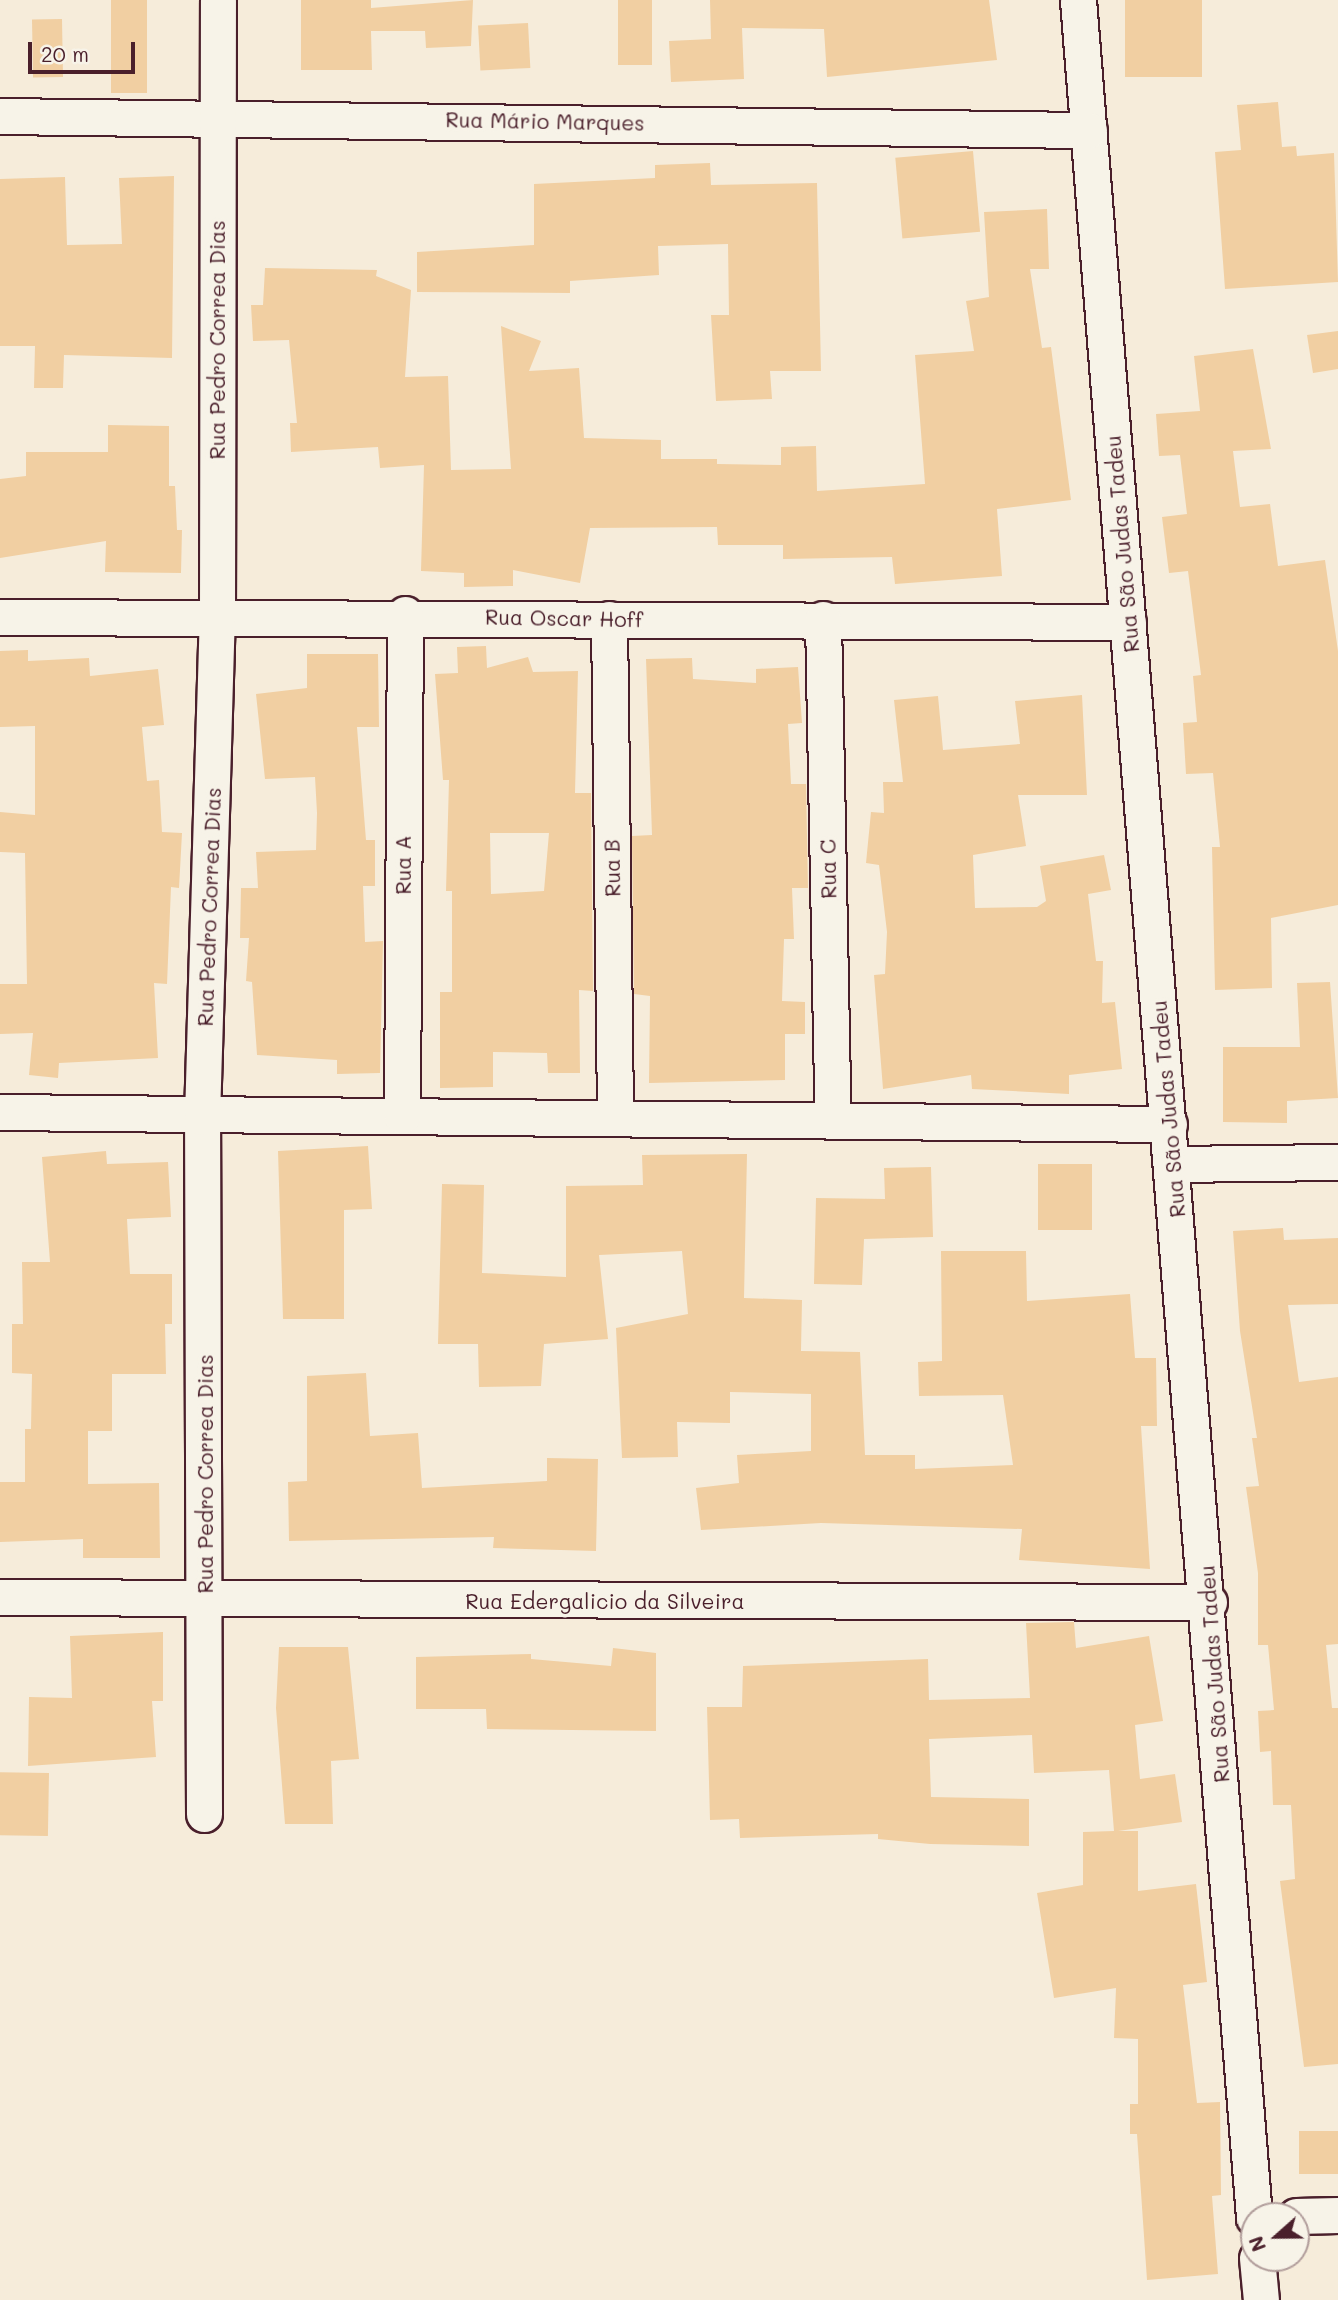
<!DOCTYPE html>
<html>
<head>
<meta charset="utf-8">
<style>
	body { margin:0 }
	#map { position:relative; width:1338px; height:2300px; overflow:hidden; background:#f6ecda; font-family:Mali,sans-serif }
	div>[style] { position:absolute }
	.building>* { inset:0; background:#f1cfa2; transform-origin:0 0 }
	.roads { filter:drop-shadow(2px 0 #4a1f2b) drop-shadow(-2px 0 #4a1f2b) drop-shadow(0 2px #4a1f2b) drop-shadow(0 -2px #4a1f2b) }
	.minor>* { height:35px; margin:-17.5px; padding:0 17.5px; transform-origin:17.5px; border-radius:17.5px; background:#f7f3e8 }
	span { translate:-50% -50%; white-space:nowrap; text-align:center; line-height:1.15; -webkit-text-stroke:7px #f7f3e8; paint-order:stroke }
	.street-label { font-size:21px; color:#4a1f2b }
	.north { position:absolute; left:1240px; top:2202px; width:70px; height:70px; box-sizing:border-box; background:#f7f3e8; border:2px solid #b29e9c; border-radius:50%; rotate:249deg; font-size:19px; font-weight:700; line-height:28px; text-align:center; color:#4a1f2b }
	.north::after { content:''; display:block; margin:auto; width:24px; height:32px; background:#4a1f2b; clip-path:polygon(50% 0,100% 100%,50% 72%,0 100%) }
	.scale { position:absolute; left:28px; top:42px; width:107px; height:32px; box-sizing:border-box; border:4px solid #4a1f2b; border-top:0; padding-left:9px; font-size:21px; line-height:24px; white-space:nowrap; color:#4a1f2b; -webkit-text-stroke:5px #f7f3e8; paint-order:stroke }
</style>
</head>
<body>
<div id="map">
	<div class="building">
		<i style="left:111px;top:0;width:36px;height:93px"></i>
		<i style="clip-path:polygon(301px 0,371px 0,371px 8px,473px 0,471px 46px,426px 48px,425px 31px,371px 31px,372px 70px,301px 70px)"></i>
		<i style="left:618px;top:0;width:34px;height:65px"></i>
		<i style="clip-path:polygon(710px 0,989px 0,997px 60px,827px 77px,824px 29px,742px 28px,744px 79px,671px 82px,669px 41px,711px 39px)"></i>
		<i style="left:1125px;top:0;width:77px;height:77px"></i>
		<i style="left:62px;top:19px;width:58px;height:30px;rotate:89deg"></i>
		<i style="left:528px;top:23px;width:45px;height:50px;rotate:87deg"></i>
		<i style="clip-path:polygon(1278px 102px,1282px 147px,1296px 146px,1297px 156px,1334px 153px,1338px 282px,1225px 289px,1215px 152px,1241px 150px,1237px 105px)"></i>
		<i style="left:973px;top:151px;width:81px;height:78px;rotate:85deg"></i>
		<i style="clip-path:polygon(710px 163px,711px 185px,817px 183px,821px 371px,770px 371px,772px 399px,716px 401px,711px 315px,729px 315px,728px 244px,658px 246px,659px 275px,570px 281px,570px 293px,417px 292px,417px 252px,534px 245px,534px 184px,655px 178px,655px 165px)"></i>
		<i style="clip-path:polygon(174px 176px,172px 358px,64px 355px,63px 388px,34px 388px,35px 346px,0 346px,0 179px,65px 177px,67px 245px,122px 244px,119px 178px)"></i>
		<i style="clip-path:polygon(1047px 209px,1049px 269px,1030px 269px,1042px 348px,1051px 347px,1071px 500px,997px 509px,1002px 576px,895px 584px,892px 557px,783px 559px,783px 545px,718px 545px,717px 527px,590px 528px,580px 583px,513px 570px,513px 586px,464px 587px,464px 573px,421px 571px,424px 465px,380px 468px,378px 447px,291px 452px,290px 423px,297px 423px,289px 340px,253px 341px,251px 305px,263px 305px,265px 268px,377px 270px,376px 276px,411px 290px,405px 377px,448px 376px,451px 470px,511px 469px,501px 326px,541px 341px,529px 371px,579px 368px,584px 438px,661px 440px,661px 459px,717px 459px,717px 464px,781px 465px,781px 447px,816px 446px,817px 491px,925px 484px,915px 355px,974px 351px,966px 301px,989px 297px,984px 212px)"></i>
		<i style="clip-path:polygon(1338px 331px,1338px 369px,1313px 373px,1307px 335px)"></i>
		<i style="clip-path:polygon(1253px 349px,1271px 449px,1233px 451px,1240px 507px,1270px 504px,1278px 566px,1325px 560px,1338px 651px,1338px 905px,1271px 918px,1272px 988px,1215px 990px,1212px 847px,1220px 847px,1213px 773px,1186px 774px,1183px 723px,1197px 722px,1193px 676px,1201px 675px,1188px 571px,1169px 573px,1162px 517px,1187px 514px,1180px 455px,1159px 456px,1156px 414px,1200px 411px,1194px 356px)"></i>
		<i style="clip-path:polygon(108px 425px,169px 426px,169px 486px,175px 486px,177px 530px,182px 530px,181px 573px,105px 572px,106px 541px,0 558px,0 479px,26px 476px,26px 452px,108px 452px)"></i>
		<i style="clip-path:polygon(evenodd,486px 646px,487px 668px,528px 657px,533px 672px,578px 671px,575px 793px,591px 793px,593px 991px,579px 990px,580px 1073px,548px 1073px,547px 1053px,493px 1052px,493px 1087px,440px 1088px,440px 992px,452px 992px,452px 891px,446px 891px,449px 780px,443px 780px,435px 674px,458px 673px,457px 647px,486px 646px,490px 833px,549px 833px,544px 891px,491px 894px,490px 833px)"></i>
		<i style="clip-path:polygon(28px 650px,28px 661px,89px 658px,90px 676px,158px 669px,164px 725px,142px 727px,147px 781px,159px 780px,162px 832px,182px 833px,179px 888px,171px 887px,167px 984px,154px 983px,158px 1058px,59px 1063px,58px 1078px,29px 1075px,33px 1033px,0 1034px,0 984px,27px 984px,25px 853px,0 852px,0 812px,35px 815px,35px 726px,0 727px,0 651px)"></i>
		<i style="clip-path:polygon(307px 654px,378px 654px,379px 727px,357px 727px,366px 840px,375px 840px,375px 886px,363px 886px,365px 942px,383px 941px,380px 1073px,337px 1074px,337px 1060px,257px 1055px,252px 982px,246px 981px,249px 938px,240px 938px,241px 888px,258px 888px,256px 852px,316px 850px,317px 813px,315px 777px,265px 779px,256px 694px,307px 688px)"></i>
		<i style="clip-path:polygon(692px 658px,693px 679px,756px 683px,756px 669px,798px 667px,802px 723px,788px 724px,791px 784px,806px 784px,808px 888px,792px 888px,794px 939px,784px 939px,782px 1001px,805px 1002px,805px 1034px,785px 1034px,785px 1080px,649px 1083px,650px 996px,634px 994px,632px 836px,652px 835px,646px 659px)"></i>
		<i style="clip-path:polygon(1082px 695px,1087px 795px,1018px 795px,1026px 846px,973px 855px,975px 908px,1037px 907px,1046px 901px,1040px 866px,1104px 855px,1111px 890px,1088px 894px,1096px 961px,1103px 961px,1102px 1003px,1115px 1002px,1122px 1069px,1069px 1075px,1069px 1094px,972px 1089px,971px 1075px,883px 1089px,874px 975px,885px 974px,887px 932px,879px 865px,866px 863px,871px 812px,884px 813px,883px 782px,903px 782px,894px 700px,938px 696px,943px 750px,1020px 744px,1015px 701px)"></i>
		<i style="clip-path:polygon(1330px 982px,1338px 1098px,1287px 1101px,1287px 1123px,1223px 1122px,1223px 1047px,1300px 1047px,1297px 983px)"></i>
		<i style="clip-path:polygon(368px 1146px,372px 1209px,344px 1210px,344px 1319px,283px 1319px,278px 1151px)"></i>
		<i style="clip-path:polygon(106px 1151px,107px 1164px,168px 1162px,171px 1217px,127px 1219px,130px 1274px,172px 1274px,172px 1324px,165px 1324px,166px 1374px,112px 1374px,112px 1431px,88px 1431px,88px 1484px,159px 1483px,160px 1558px,83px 1558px,83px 1539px,0 1542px,0 1482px,25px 1482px,25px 1429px,31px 1429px,32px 1374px,12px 1373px,12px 1324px,23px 1324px,22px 1262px,50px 1262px,42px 1157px)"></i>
		<i style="clip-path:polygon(747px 1154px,744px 1298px,802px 1300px,801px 1351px,860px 1352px,865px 1455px,915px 1455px,915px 1469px,1013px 1465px,1003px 1395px,919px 1396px,918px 1362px,942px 1361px,941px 1251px,1026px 1251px,1027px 1301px,1130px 1294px,1135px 1358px,1156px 1358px,1157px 1426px,1141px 1426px,1150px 1569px,1019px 1560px,1022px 1529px,821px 1523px,701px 1530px,696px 1488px,739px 1483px,737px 1455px,811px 1451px,811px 1394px,730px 1392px,730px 1423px,677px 1422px,678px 1457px,622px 1458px,616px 1328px,688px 1314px,682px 1251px,599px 1255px,608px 1339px,544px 1344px,541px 1386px,479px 1387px,478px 1344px,438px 1344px,442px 1184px,484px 1185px,482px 1273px,566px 1277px,566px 1186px,643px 1185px,642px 1155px)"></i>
		<i style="left:1038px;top:1164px;width:54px;height:66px"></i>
		<i style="clip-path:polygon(931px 1167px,933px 1237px,864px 1239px,862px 1285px,814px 1284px,816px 1198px,885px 1199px,884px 1168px)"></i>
		<i style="clip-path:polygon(1283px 1228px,1284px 1240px,1338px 1238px,1338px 1304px,1288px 1305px,1299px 1382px,1338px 1377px,1338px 1644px,1326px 1645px,1332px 1708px,1338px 1708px,1338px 2064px,1304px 2067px,1280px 1881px,1295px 1879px,1291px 1805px,1273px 1805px,1271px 1751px,1260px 1752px,1258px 1711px,1274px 1710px,1268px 1645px,1258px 1645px,1258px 1573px,1246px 1487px,1259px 1486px,1252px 1438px,1257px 1438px,1240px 1331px,1233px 1231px)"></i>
		<i style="clip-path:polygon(366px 1373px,370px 1436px,418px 1433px,422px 1488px,547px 1481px,547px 1458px,598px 1459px,596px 1551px,493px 1548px,494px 1537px,289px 1541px,288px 1482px,307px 1481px,307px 1376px)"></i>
		<i style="clip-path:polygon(1074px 1622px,1076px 1648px,1149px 1636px,1163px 1721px,1135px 1725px,1140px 1779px,1175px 1774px,1182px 1822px,1118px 1831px,1138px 1831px,1138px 1891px,1196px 1884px,1207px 1982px,1183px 1985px,1197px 2103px,1220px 2102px,1221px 2195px,1212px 2196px,1218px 2274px,1147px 2280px,1137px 2134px,1130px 2134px,1130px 2104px,1138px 2104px,1138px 2039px,1114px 2038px,1116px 1988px,1054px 1998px,1037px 1893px,1083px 1885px,1083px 1832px,1114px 1831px,1109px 1770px,1034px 1773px,1032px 1735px,929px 1739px,931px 1797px,1029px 1799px,1029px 1846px,930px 1844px,878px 1839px,878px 1834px,740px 1838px,739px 1819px,710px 1820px,707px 1707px,742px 1707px,743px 1666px,928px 1659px,929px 1700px,1030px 1698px,1026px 1623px)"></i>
		<i style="clip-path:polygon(163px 1632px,163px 1701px,152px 1701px,156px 1757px,28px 1766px,29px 1697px,72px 1698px,70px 1636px)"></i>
		<i style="clip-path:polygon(279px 1647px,348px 1647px,359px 1759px,331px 1761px,333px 1824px,285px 1824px,276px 1708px)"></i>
		<i style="clip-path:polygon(613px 1648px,656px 1653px,656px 1731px,487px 1729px,486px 1709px,416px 1709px,416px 1657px,531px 1654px,531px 1659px,611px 1666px)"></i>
		<i style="left:49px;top:1773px;width:63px;height:49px;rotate:91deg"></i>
		<i style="left:1338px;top:2131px;width:43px;height:39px;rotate:90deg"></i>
	</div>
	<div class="roads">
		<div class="minor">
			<i style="left:1078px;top:0;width:2225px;rotate:85.46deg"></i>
			<i style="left:0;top:116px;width:1089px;rotate:0.74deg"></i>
			<i style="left:0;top:617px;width:1128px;rotate:0.25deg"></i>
			<i style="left:609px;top:619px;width:498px;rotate:89.3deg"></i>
			<i style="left:823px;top:619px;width:499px;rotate:88.9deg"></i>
			<i style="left:0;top:1112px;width:1169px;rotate:0.59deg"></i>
			<i style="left:402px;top:1116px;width:502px;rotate:-89.66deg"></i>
			<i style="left:1172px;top:1164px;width:166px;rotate:-0.7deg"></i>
			<i style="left:0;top:1597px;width:1209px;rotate:0.24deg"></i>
			<i style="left:204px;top:1814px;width:697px;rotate:-90.16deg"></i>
			<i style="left:202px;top:1117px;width:499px;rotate:-88.3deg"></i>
			<i style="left:217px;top:618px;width:618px;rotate:-89.91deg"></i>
			<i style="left:1296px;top:2216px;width:42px;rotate:-1.4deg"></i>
			<i style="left:1257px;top:2258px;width:42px;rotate:84.6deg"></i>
		</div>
	</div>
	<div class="street-label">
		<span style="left:545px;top:121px;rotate:1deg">Rua Mário Marques</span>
		<span style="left:217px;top:340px;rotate:-90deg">Rua Pedro Correa Dias</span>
		<span style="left:1122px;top:544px;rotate:-95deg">Rua São Judas Tadeu</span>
		<span style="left:564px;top:618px;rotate:1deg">Rua Oscar Hoff</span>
		<span style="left:403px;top:865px;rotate:-90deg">Rua A</span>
		<span style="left:612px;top:868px;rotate:-91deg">Rua B</span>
		<span style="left:828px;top:869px;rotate:-91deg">Rua C</span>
		<span style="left:209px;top:907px;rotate:-88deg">Rua Pedro Correa Dias</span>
		<span style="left:1168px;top:1109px;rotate:-95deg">Rua São Judas Tadeu</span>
		<span style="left:205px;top:1474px;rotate:-90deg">Rua Pedro Correa Dias</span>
		<span style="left:605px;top:1601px">Rua Edergalicio da Silveira</span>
		<span style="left:1214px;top:1674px;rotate:-94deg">Rua São Judas Tadeu</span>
	</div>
	<div class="north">N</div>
	<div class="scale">20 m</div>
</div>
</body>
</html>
